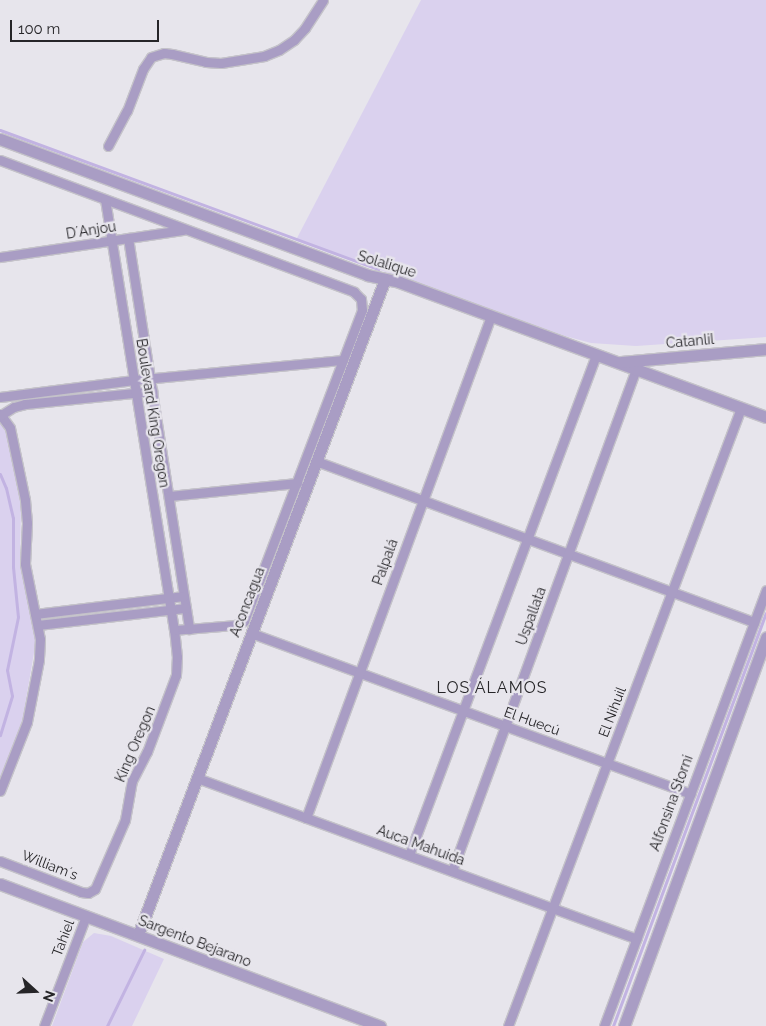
<!DOCTYPE html>
<html>
<head>
<meta charset="utf-8">
<style>
	body { margin:0 }
	#map { position:relative; width:766px; height:1026px; overflow:hidden; background:#e7e5ec; font-family:Raleway,sans-serif }
	div>[style] { position:absolute }
	.green>* { inset:0; background:#dad1ee }
	.stream>* { height:3px; margin:-1.5px; padding:0 1.5px; transform-origin:1.5px; border-radius:1.5px; background:#c2b3e2 }
	.roads { filter:drop-shadow(1px 0 #c4c2c9) drop-shadow(-1px 0 #c4c2c9) drop-shadow(0 1px #c4c2c9) drop-shadow(0 -1px #c4c2c9) }
	.minor>* { height:9px; margin:-4.5px; padding:0 4.5px; transform-origin:4.5px; border-radius:4.5px; background:#a99dc4 }
	.tertiary>* { height:11px; margin:-5.5px; padding:0 5.5px; transform-origin:5.5px; border-radius:5.5px; background:#a99dc4 }
	span { translate:-50% -50%; white-space:nowrap; text-align:center; line-height:1.15; -webkit-text-stroke:4.5px #e7e5ec; paint-order:stroke }
	.street-label { font-size:14px; color:#262528 }
	.quarter-label { font-size:16px; color:#262528; letter-spacing:1px }
	.north { position:absolute; left:10px; top:966px; width:50px; height:50px; -webkit-text-stroke:4px #e7e5ec; paint-order:stroke; rotate:110deg; font-size:14px; font-weight:700; line-height:20px; text-align:center; color:#262528 }
	.north::after { content:''; display:block; margin:auto; width:18px; height:22px; background:#262528; clip-path:polygon(50% 0,100% 100%,50% 72%,0 100%) }
	.scale { position:absolute; left:10px; top:20px; width:149px; height:22px; box-sizing:border-box; border:2px solid #262528; border-top:0; padding-left:6px; font-size:15px; line-height:18px; white-space:nowrap; color:#262528; -webkit-text-stroke:4px #e7e5ec; paint-order:stroke }
</style>
</head>
<body>
<div id="map">
	<div class="green">
		<i style="clip-path:polygon(421px 0,766px 0,766px 337px,636px 346px,591px 343px,565px 336px,296px 240px)"></i>
		<i style="clip-path:polygon(0 421px,6px 433px,21px 505px,20px 559px,36px 641px,22px 723px,0 782px)"></i>
		<i style="clip-path:polygon(94px 933px,111px 936px,164px 959px,132px 1026px,52px 1026px,83px 942px)"></i>
	</div>
	<div class="stream">
		<i style="left:0;top:130px;width:403px;rotate:20.2deg"></i>
		<i style="left:0;top:474px;width:15px;rotate:67deg"></i>
		<i style="left:6px;top:488px;width:31px;rotate:77deg"></i>
		<i style="left:13px;top:518px;width:49px;rotate:90deg"></i>
		<i style="left:13px;top:567px;width:50px;rotate:84.3deg"></i>
		<i style="left:18px;top:617px;width:54px;rotate:101.7deg"></i>
		<i style="left:7px;top:670px;width:26px;rotate:79deg"></i>
		<i style="left:12px;top:696px;width:41px;rotate:107.1deg"></i>
		<i style="left:107px;top:1026px;width:85px;rotate:-64deg"></i>
		<i style="left:613px;top:1026px;width:440px;rotate:-69.7deg"></i>
	</div>
	<div class="roads">
		<div class="minor">
			<i style="left:108px;top:146px;width:40px;rotate:-62deg"></i>
			<i style="left:127px;top:111px;width:45px;rotate:-69.1deg"></i>
			<i style="left:143px;top:69px;width:14px;rotate:-56deg"></i>
			<i style="left:151px;top:57px;width:14px;rotate:-17deg"></i>
			<i style="left:164px;top:53px;width:8px;rotate:7deg"></i>
			<i style="left:172px;top:54px;width:35px;rotate:13deg"></i>
			<i style="left:206px;top:62px;width:15px;rotate:4deg"></i>
			<i style="left:221px;top:63px;width:44px;rotate:-9.2deg"></i>
			<i style="left:264px;top:56px;width:16px;rotate:-22deg"></i>
			<i style="left:279px;top:50px;width:18px;rotate:-34deg"></i>
			<i style="left:294px;top:40px;width:16px;rotate:-47deg"></i>
			<i style="left:305px;top:28px;width:33px;rotate:-57deg"></i>
			<i style="left:0;top:160px;width:378px;rotate:20.4deg"></i>
			<i style="left:354px;top:292px;width:10px;rotate:45deg"></i>
			<i style="left:361px;top:299px;width:11px;rotate:85deg"></i>
			<i style="left:362px;top:310px;width:333px;rotate:110.8deg"></i>
			<i style="left:244px;top:621px;width:10px;rotate:156deg"></i>
			<i style="left:235px;top:625px;width:61px;rotate:175.3deg"></i>
			<i style="left:128px;top:238px;width:396px;rotate:81.1deg"></i>
			<i style="left:0;top:257px;width:185px;rotate:-8.4deg"></i>
			<i style="left:0;top:397px;width:135px;rotate:-7.2deg"></i>
			<i style="left:134px;top:380px;width:210px;rotate:-5.5deg"></i>
			<i style="left:0;top:414px;width:17px;rotate:54deg"></i>
			<i style="left:10px;top:428px;width:74px;rotate:78.2deg"></i>
			<i style="left:25px;top:500px;width:23px;rotate:85deg"></i>
			<i style="left:27px;top:523px;width:41px;rotate:92.8deg"></i>
			<i style="left:25px;top:564px;width:76px;rotate:78.7deg"></i>
			<i style="left:40px;top:639px;width:21px;rotate:93deg"></i>
			<i style="left:39px;top:660px;width:63px;rotate:101deg"></i>
			<i style="left:27px;top:722px;width:74px;rotate:111.4deg"></i>
			<i style="left:1px;top:415px;width:15px;rotate:-32deg"></i>
			<i style="left:14px;top:407px;width:11px;rotate:-15deg"></i>
			<i style="left:25px;top:404px;width:128px;rotate:-5.8deg"></i>
			<i style="left:316px;top:461px;width:467px;rotate:20.2deg"></i>
			<i style="left:169px;top:496px;width:129px;rotate:-5.8deg"></i>
			<i style="left:35px;top:614px;width:150px;rotate:-6.9deg"></i>
			<i style="left:38px;top:625px;width:149px;rotate:-6.6deg"></i>
			<i style="left:251px;top:633px;width:468px;rotate:20.1deg"></i>
			<i style="left:197px;top:778px;width:468px;rotate:20.1deg"></i>
			<i style="left:306px;top:818px;width:535px;rotate:-69.77deg"></i>
			<i style="left:409px;top:855px;width:534px;rotate:-69.49deg"></i>
			<i style="left:0;top:861px;width:87px;rotate:20.9deg"></i>
			<i style="left:81px;top:892px;width:7px;rotate:8deg"></i>
			<i style="left:88px;top:893px;width:8px;rotate:-30deg"></i>
			<i style="left:95px;top:889px;width:75px;rotate:-66.5deg"></i>
			<i style="left:125px;top:820px;width:40px;rotate:-80deg"></i>
			<i style="left:132px;top:781px;width:33px;rotate:-63deg"></i>
			<i style="left:147px;top:752px;width:82px;rotate:-69.4deg"></i>
			<i style="left:176px;top:675px;width:18px;rotate:-87deg"></i>
			<i style="left:177px;top:657px;width:27px;rotate:-96deg"></i>
			<i style="left:174px;top:630px;width:436px;rotate:-99.1deg"></i>
			<i style="left:452px;top:871px;width:535px;rotate:-69.87deg"></i>
			<i style="left:44px;top:1026px;width:118px;rotate:-69.1deg"></i>
			<i style="left:508px;top:1026px;width:660px;rotate:-69.34deg"></i>
			<i style="left:604px;top:1026px;width:465px;rotate:-69.6deg"></i>
		</div>
		<div class="tertiary">
			<i style="left:0;top:139px;width:391px;rotate:20.3deg"></i>
			<i style="left:367px;top:275px;width:33px;rotate:12deg"></i>
			<i style="left:399px;top:282px;width:391px;rotate:20.2deg"></i>
			<i style="left:621px;top:362px;width:146px;rotate:-5.1deg"></i>
			<i style="left:0;top:884px;width:406px;rotate:20.5deg"></i>
			<i style="left:138px;top:935px;width:701px;rotate:-69.37deg"></i>
			<i style="left:624px;top:1026px;width:414px;rotate:-69.9deg"></i>
		</div>
	</div>
	<div class="street-label">
		<span style="left:91px;top:230px;rotate:-9deg">D´Anjou</span>
		<span style="left:387px;top:264px;rotate:17deg">Solalique</span>
		<span style="left:690px;top:341px;rotate:-5deg">Catanlil</span>
		<span style="left:153px;top:413px;rotate:81deg">Boulevard King Oregon</span>
		<span style="left:385px;top:562px;rotate:-70deg">Palpalá</span>
		<span style="left:247px;top:602px;rotate:-69deg">Aconcagua</span>
		<span style="left:531px;top:616px;rotate:-70deg">Uspallata</span>
		<span style="left:612px;top:712px;rotate:-69deg">El Nihuil</span>
		<span style="left:532px;top:721px;rotate:20deg">El Huecú</span>
		<span style="left:135px;top:744px;rotate:-67deg">King Oregon</span>
		<span style="left:671px;top:803px;rotate:-70deg">Alfonsina Storni</span>
		<span style="left:421px;top:845px;rotate:20deg">Auca Mahuida</span>
		<span style="left:50px;top:865px;rotate:21deg">William´s</span>
		<span style="left:63px;top:938px;rotate:-69deg">Tahiel</span>
		<span style="left:195px;top:941px;rotate:21deg">Sargento Bejarano</span>
	</div>
	<div class="quarter-label">
		<span style="left:492px;top:688px">LOS ÁLAMOS</span>
	</div>
	<div class="north">N</div>
	<div class="scale">100 m</div>
</div>
</body>
</html>
